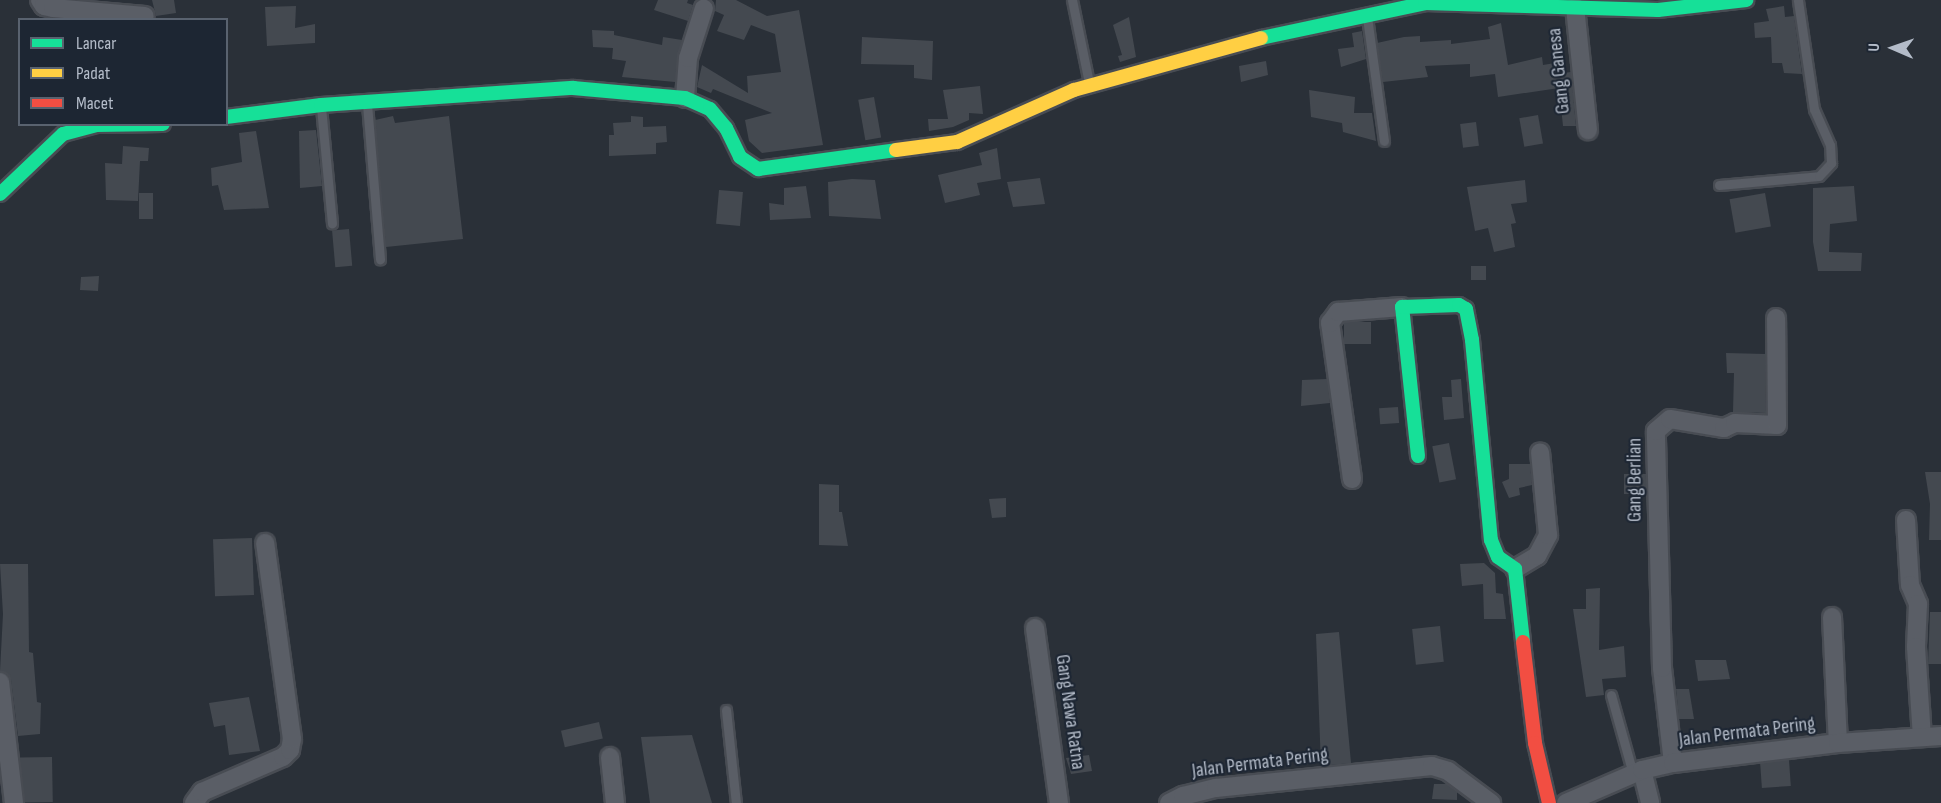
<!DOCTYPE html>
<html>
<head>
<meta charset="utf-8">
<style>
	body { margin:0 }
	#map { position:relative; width:1941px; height:803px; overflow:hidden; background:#2a3038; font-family:"Sofia Sans Condensed",sans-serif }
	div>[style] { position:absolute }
	.building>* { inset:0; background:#444950; transform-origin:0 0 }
	.roads { filter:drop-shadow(2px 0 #484c53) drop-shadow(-2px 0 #484c53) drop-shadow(0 2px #484c53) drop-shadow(0 -2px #484c53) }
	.lane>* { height:9px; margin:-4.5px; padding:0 4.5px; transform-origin:4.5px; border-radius:4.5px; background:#5a5e66 }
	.street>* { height:18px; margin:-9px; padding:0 9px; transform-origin:9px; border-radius:9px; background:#5a5e66 }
	.fast>* { height:14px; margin:-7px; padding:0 7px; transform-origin:7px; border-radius:7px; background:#16e098 }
	.slow>* { height:14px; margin:-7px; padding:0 7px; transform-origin:7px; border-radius:7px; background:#ffcf43 }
	.jam>* { height:14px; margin:-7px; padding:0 7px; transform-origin:7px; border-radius:7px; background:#f24e42 }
	span { translate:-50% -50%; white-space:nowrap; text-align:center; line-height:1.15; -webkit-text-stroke:4.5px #1d2633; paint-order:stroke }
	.street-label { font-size:20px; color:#b4bcc9 }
	.legend { position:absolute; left:18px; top:18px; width:210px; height:108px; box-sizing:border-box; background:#1d2633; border:2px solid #59626f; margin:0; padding:8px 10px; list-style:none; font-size:18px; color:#b4bcc9 }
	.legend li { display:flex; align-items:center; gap:12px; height:30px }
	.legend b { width:30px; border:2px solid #59626f }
	.north { position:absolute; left:1863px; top:18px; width:60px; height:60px; -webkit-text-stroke:4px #1d2633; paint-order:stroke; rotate:272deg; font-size:16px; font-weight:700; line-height:24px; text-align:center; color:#b4bcc9 }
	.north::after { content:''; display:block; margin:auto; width:21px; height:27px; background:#b4bcc9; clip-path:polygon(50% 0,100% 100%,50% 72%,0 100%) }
</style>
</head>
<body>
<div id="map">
	<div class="building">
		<i style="clip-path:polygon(152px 0,174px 0,176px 13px,156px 16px)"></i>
		<i style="clip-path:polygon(658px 0,688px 0,687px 3px,693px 5px,688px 21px,654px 10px)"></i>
		<i style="clip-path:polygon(716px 0,736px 0,767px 16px,799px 10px,823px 145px,762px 153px,749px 141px,745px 120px,772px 113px,713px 89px,711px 93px,697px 87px,702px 65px,748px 93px,747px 76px,781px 72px,775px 34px,751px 25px,744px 40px,717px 31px,724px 15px,715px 11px)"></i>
		<i style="clip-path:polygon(296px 6px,295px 28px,315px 24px,315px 43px,267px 46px,265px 7px)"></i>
		<i style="clip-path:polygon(1784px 6px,1785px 17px,1794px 16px,1802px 74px,1784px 73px,1782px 63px,1772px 63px,1771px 37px,1755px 38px,1754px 23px,1769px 21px,1766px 9px)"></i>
		<i style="clip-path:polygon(1129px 17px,1136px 57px,1120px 62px,1118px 56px,1122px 55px,1113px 25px)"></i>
		<i style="clip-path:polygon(1501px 23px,1508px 65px,1542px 57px,1543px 65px,1555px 63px,1557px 74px,1571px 72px,1576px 126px,1563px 126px,1559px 88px,1498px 97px,1495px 74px,1470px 77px,1470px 64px,1425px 66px,1428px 77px,1383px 82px,1377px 43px,1404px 37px,1420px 36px,1420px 42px,1451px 40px,1451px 44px,1490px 39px,1488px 27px)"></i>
		<i style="clip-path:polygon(592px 30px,614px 31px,614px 35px,662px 45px,663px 37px,682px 40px,675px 82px,622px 77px,626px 61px,612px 59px,613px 48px,593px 47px)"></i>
		<i style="clip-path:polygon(1362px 31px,1366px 59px,1341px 67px,1338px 49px,1354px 47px,1352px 33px)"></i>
		<i style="clip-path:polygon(862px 37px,933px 41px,932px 80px,914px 78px,914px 65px,861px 64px)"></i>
		<i style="clip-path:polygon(1266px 61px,1268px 75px,1241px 82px,1239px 66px)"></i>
		<i style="clip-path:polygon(980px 86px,983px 114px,969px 113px,969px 120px,953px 127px,929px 131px,928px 119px,948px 119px,943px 90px)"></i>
		<i style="clip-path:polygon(1309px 90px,1355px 97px,1354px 113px,1372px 113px,1376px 141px,1343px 132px,1342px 123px,1311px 117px)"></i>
		<i style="left:874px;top:97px;width:41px;height:16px;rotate:80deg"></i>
		<i style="left:1538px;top:115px;width:29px;height:19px;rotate:80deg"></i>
		<i style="clip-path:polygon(393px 116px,395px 123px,449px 116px,463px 239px,386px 247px,375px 120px)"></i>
		<i style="clip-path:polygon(631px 116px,643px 117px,643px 127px,666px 126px,667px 142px,656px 143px,656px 154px,609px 156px,609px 135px,614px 135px,613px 123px,631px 122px)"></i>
		<i style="left:1476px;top:122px;width:24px;height:16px;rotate:83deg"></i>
		<i style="clip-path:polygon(316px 130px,322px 186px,300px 188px,299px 131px)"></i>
		<i style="clip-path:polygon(256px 131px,269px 208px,224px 210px,218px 185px,212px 186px,211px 168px,242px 162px,239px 133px)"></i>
		<i style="clip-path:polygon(123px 146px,149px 148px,148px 161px,140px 161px,138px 201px,106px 200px,105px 163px,122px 164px)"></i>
		<i style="clip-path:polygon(997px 148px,1001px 179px,977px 183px,980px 195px,945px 203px,938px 175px,982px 165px,979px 153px)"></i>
		<i style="clip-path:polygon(1040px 178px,1045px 204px,1013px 207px,1007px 182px)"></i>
		<i style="clip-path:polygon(852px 179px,875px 180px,881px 219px,829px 216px,828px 182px)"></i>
		<i style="clip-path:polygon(1525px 180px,1527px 202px,1511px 204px,1516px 223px,1511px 224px,1515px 247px,1494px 252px,1488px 228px,1475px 231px,1467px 187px)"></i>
		<i style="clip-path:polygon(806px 186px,811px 218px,770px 220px,769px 203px,784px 205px,784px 188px)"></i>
		<i style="clip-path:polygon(1854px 186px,1857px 221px,1830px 224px,1829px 252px,1862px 253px,1861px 271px,1818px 271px,1813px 242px,1813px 188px)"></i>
		<i style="left:719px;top:190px;width:24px;height:34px;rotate:5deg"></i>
		<i style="left:139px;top:193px;width:14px;height:26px"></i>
		<i style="left:1765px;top:193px;width:34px;height:36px;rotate:80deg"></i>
		<i style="left:349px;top:229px;width:37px;height:17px;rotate:85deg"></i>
		<i style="left:1471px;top:266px;width:15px;height:14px"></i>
		<i style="clip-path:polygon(99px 276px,98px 291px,80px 290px,81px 277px)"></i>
		<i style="left:1371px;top:322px;width:22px;height:27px;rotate:90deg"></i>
		<i style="clip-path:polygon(1726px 353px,1765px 354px,1766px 413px,1733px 412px,1734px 373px,1727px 373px)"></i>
		<i style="clip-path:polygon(1327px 379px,1330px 403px,1301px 406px,1302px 380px)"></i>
		<i style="clip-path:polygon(1461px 379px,1464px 418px,1444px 420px,1442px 397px,1452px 397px,1451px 380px)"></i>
		<i style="left:1398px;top:407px;width:16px;height:19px;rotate:86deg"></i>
		<i style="left:1449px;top:443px;width:37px;height:17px;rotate:79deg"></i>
		<i style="clip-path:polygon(1509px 464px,1530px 464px,1532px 485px,1519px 488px,1520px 495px,1509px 498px,1502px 482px,1509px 479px)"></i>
		<i style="clip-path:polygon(1925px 472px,1941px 472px,1941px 540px,1929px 540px,1930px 504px)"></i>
		<i style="left:1646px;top:474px;width:20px;height:22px;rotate:90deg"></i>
		<i style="clip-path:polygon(819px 484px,839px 485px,839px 512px,842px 512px,848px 546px,819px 545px)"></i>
		<i style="clip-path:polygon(1006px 498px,1006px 517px,992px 518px,989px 499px)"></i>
		<i style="left:252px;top:538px;width:57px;height:39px;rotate:88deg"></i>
		<i style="clip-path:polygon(1484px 563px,1495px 573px,1496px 593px,1503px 594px,1506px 619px,1484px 619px,1483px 584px,1462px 586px,1460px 564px)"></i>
		<i style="clip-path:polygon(0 564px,28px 564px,29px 652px,33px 653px,37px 702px,41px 703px,40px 734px,18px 736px,11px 680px,0 671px,3px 614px)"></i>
		<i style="clip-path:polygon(1600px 588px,1599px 650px,1624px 646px,1626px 677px,1602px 679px,1604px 695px,1586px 697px,1573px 609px,1586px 609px,1586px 589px)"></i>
		<i style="clip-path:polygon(1930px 612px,1941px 612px,1941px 664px,1928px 664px)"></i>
		<i style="left:1440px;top:626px;width:36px;height:28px;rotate:84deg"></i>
		<i style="clip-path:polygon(1339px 632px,1351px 763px,1321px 766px,1316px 634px)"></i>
		<i style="clip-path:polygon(1695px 660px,1726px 660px,1730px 679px,1698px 681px)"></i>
		<i style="clip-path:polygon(1676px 689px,1689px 689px,1694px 719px,1679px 719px)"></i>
		<i style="clip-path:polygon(249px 697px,260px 751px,229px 755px,225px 725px,214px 727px,209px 703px)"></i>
		<i style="left:599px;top:722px;width:17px;height:39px;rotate:77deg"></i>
		<i style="clip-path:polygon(692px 735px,712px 803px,650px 803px,641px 737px)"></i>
		<i style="clip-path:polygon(1089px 755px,1092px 771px,1071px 774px,1066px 758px)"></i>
		<i style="left:52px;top:757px;width:45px;height:32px;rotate:89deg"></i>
		<i style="left:1789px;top:760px;width:26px;height:29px;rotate:86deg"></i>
		<i style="clip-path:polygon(1434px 784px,1447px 784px,1457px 792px,1457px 800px,1432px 799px)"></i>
	</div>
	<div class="roads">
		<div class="lane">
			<i style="left:1072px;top:0;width:85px;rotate:78.4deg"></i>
			<i style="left:1367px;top:17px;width:125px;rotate:82.2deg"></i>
			<i style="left:367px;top:104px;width:156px;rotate:85.2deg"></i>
			<i style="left:321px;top:107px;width:117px;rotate:84.6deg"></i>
			<i style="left:1719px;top:185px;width:100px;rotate:-5.1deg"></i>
			<i style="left:1819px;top:176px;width:18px;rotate:-47deg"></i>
			<i style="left:1831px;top:163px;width:18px;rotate:-93deg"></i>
			<i style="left:1830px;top:145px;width:39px;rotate:-114deg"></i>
			<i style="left:1814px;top:109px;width:110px;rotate:-98.4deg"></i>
			<i style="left:1611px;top:695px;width:82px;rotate:74.4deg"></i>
			<i style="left:726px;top:710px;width:94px;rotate:83.9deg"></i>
		</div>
		<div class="street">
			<i style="left:40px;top:0;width:7px;rotate:56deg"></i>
			<i style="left:44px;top:6px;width:9px;rotate:13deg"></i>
			<i style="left:53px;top:8px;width:92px;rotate:5deg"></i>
			<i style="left:1575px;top:7px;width:124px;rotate:84deg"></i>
			<i style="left:685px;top:98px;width:40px;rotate:-85.7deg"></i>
			<i style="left:688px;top:58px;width:52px;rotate:-72.3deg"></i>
			<i style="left:1352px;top:479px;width:158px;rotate:-98deg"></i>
			<i style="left:1330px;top:323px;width:14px;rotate:-54deg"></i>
			<i style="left:1338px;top:312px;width:64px;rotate:-4.5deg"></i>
			<i style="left:1906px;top:520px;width:65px;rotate:86.5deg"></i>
			<i style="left:1910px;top:585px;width:21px;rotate:67deg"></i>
			<i style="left:1918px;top:604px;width:43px;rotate:92.7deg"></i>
			<i style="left:1916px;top:647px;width:90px;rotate:86.2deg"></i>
			<i style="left:1515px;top:569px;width:26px;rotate:-31deg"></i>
			<i style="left:1537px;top:556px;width:24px;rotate:-62deg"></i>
			<i style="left:1548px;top:535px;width:83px;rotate:-95.5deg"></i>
			<i style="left:1832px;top:617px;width:126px;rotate:87.3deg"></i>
			<i style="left:1035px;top:628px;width:177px;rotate:82.2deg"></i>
			<i style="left:0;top:682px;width:122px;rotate:83.4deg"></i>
			<i style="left:610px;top:757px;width:46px;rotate:83.8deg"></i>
			<i style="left:1673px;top:763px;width:96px;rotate:-96.6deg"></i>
			<i style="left:1662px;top:668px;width:237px;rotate:-91.5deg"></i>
			<i style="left:1656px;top:431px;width:18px;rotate:-41deg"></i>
			<i style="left:1670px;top:419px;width:55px;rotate:9.5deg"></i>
			<i style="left:1724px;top:428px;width:12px;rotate:-24deg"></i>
			<i style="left:1735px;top:423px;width:42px;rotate:2.7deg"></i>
			<i style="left:1777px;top:425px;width:107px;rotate:-90.5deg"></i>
			<i style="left:1642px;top:770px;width:34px;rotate:76deg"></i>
			<i style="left:194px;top:803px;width:14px;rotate:-54deg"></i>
			<i style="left:202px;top:792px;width:88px;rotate:-23.4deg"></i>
			<i style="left:283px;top:757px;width:10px;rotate:-45deg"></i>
			<i style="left:290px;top:750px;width:11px;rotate:-80deg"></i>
			<i style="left:292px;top:739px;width:198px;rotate:-97.8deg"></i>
			<i style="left:1169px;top:803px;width:16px;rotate:-27deg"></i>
			<i style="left:1183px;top:796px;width:34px;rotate:-14deg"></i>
			<i style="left:1216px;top:788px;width:217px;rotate:-5.8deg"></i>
			<i style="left:1432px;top:766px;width:17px;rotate:17deg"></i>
			<i style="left:1448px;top:771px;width:54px;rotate:36.7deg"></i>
			<i style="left:1566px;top:803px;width:83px;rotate:-23.5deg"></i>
			<i style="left:1642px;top:770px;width:32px;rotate:-13deg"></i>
			<i style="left:1673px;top:763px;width:166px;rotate:-6.9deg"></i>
			<i style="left:1838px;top:743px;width:103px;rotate:-3.9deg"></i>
		</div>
		<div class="fast">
			<i style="left:1261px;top:38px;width:168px;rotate:-12deg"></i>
			<i style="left:1425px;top:3px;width:233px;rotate:1.7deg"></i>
			<i style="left:1658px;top:10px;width:89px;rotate:-6.5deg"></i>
			<i style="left:226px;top:117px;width:96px;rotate:-7.2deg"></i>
			<i style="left:321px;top:105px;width:253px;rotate:-3.9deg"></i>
			<i style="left:573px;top:88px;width:112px;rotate:5.1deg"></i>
			<i style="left:685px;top:98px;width:27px;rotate:24deg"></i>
			<i style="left:710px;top:109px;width:25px;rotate:50deg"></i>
			<i style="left:726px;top:128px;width:32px;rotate:64deg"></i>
			<i style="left:740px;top:157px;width:22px;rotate:34deg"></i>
			<i style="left:758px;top:169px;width:139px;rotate:-7.8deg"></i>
			<i style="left:0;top:194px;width:87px;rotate:-43.6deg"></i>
			<i style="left:63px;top:134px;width:34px;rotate:-15deg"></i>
			<i style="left:96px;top:125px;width:67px;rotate:-0.9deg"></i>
			<i style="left:1418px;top:456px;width:150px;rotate:-96.1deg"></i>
			<i style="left:1402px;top:307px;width:57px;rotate:-2deg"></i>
			<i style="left:1459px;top:305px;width:8px;rotate:30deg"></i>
			<i style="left:1466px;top:309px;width:32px;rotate:79deg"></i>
			<i style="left:1472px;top:340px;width:201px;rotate:84.6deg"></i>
			<i style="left:1491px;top:540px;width:18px;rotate:68deg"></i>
			<i style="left:1498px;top:557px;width:21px;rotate:35deg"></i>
			<i style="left:1515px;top:569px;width:73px;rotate:83.7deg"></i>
		</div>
		<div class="slow">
			<i style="left:896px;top:150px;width:62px;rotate:-7.5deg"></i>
			<i style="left:957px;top:142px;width:128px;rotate:-24deg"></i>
			<i style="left:1074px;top:90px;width:194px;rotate:-15.5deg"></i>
		</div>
		<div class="jam">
			<i style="left:1523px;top:642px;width:102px;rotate:83.2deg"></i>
			<i style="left:1535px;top:743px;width:62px;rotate:76.9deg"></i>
		</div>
	</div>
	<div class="street-label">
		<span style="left:1559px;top:71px;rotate:-96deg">Gang Ganesa</span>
		<span style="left:1635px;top:480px;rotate:-90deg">Gang Berlian</span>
		<span style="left:1070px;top:712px;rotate:82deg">Gang Nawa Ratna</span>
		<span style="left:1747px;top:732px;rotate:-7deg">Jalan Permata Pering</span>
		<span style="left:1260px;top:763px;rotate:-7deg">Jalan Permata Pering</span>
	</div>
	<ul class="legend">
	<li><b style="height:8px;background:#16e098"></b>Lancar</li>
	<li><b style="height:8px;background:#ffcf43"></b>Padat</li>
	<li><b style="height:8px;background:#f24e42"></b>Macet</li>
	</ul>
	<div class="north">U</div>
</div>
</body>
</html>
